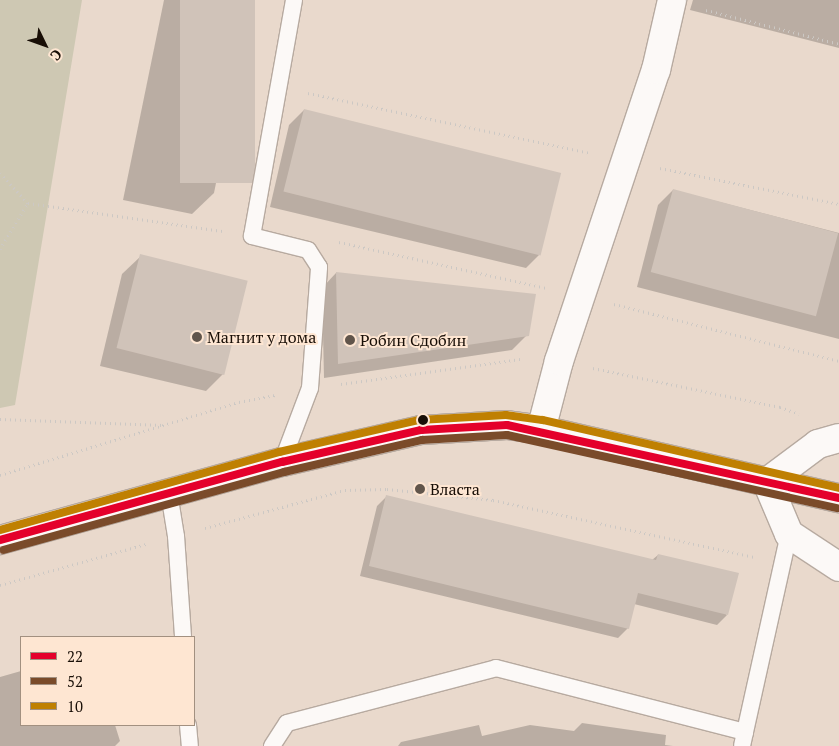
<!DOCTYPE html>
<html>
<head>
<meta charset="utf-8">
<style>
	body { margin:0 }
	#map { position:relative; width:839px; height:746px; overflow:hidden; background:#e9d9cc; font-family:"PT Serif",serif }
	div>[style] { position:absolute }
	.green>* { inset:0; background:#cec8b3 }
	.shadow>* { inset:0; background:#0003 }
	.building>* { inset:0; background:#d0c3b9; transform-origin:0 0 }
	.path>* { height:3px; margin-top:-1.5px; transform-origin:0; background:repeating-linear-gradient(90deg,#ccc8c4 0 1px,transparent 0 5px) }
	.roads { filter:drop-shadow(1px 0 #b7aaa0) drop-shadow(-1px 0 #b7aaa0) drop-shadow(0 1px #b7aaa0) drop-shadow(0 -1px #b7aaa0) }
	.lane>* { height:16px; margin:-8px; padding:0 8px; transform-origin:8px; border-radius:8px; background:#fcf9f7 }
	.street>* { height:28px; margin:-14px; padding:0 14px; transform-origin:14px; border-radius:14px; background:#fcf9f7 }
	.secondary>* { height:28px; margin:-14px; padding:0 14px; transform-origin:14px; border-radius:14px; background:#fcf9f7 }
	.bus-1>* { height:8px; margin:-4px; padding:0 4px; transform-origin:4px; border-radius:4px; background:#e4002b }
	.bus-2>* { height:8px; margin:-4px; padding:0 4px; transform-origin:4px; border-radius:4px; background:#7a4b2a }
	.bus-3>* { height:8px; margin:-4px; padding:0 4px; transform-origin:4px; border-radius:4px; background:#bf8002 }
	.dots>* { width:14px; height:14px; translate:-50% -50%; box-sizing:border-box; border:2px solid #fee6d2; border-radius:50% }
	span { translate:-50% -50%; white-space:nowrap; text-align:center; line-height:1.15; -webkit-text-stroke:4px #fee6d2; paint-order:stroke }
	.poi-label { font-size:16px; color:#180e06 }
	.left { translate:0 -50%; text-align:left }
	.legend { position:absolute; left:20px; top:636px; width:175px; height:90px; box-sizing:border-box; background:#fee6d2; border:1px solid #a29080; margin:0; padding:6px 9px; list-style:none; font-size:15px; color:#180e06 }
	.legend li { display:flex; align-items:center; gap:10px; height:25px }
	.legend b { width:25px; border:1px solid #a29080 }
	.north { position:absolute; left:20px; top:20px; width:50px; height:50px; -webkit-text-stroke:4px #fee6d2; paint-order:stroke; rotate:132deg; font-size:14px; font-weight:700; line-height:20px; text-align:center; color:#180e06 }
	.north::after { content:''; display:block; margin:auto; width:18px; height:22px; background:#180e06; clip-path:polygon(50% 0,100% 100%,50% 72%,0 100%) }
</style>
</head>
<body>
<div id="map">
	<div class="green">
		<i style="clip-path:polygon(0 0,82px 0,15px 405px,0 408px)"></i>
	</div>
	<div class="shadow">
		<i style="clip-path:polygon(164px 0,253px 0,214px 193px,192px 214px,123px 200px)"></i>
		<i style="clip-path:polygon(693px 0,839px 0,839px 48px,690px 10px)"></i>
		<i style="clip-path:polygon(304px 110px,541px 253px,526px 268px,270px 207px,289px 125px)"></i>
		<i style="clip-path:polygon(673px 190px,839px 233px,839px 339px,637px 287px,658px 205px)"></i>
		<i style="clip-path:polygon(141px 256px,224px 373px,206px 391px,100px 366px,122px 274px)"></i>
		<i style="clip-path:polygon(336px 273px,527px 335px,512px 350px,324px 378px,322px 288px)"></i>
		<i style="clip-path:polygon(387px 496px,652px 560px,658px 555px,727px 615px,717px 625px,634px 604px,628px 628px,618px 638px,360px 576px,377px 506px)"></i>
		<i style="clip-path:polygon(21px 671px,21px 725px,115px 725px,120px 741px,115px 746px,0 746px,0 677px)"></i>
		<i style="clip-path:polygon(582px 723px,666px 735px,665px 745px,673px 746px,398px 746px,401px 742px,479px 725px,482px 736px,530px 725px,574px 731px)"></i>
	</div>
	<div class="building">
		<i style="left:180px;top:0;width:75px;height:183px"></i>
		<i style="left:304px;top:109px;width:265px;height:85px;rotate:14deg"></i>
		<i style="left:673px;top:189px;width:171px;height:86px;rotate:15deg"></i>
		<i style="left:140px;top:254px;width:111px;height:97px;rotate:14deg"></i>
		<i style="clip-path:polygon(336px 272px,536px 294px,529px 336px,338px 364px)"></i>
		<i style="clip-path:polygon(386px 495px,656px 560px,658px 554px,739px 573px,728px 615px,638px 593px,629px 629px,369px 566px)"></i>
	</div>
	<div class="path">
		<i style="left:706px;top:10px;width:137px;rotate:14.3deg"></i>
		<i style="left:308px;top:93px;width:288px;rotate:12deg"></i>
		<i style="left:660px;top:168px;width:183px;rotate:11.4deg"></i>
		<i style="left:0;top:173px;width:41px;rotate:47deg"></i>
		<i style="left:339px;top:242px;width:213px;rotate:12.5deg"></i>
		<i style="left:0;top:249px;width:54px;rotate:-58.7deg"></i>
		<i style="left:28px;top:203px;width:196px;rotate:8.2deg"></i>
		<i style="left:614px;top:304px;width:232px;rotate:14.2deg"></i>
		<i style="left:593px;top:368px;width:191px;rotate:11.8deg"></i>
		<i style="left:780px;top:407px;width:20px;rotate:20deg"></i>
		<i style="left:341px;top:384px;width:183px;rotate:-7.9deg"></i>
		<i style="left:0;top:419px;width:163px;rotate:2.1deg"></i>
		<i style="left:0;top:475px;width:250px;rotate:-17deg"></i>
		<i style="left:239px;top:402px;width:37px;rotate:-11deg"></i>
		<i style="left:205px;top:528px;width:145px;rotate:-15.2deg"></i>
		<i style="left:345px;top:490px;width:42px;rotate:-1.4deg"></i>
		<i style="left:387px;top:489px;width:107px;rotate:5.9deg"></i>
		<i style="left:493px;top:500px;width:268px;rotate:12.3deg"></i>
		<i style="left:0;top:585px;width:152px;rotate:-15.7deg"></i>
	</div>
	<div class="roads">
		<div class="lane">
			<i style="left:282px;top:462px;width:79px;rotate:-69.3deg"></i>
			<i style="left:310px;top:388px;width:121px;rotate:-85.7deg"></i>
			<i style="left:319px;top:267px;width:20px;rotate:-123deg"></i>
			<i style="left:308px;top:250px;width:58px;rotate:-166deg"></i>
			<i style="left:252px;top:236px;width:240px;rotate:-79.9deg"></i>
			<i style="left:169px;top:493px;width:44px;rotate:80.8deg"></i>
			<i style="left:176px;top:536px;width:101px;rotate:86deg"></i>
			<i style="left:188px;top:725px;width:21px;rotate:85deg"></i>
			<i style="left:745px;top:732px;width:203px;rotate:-77.5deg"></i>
			<i style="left:272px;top:746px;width:27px;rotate:-57deg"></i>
			<i style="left:287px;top:723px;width:216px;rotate:-14.7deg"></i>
			<i style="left:496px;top:668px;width:257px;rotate:14.4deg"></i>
			<i style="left:745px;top:732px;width:14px;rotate:102deg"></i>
		</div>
		<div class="street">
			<i style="left:541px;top:430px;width:71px;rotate:-75.4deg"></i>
			<i style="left:559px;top:361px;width:307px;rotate:-71.6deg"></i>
			<i style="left:656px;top:70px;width:72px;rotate:-77.1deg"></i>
			<i style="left:839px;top:438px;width:22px;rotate:164deg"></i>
			<i style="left:818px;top:444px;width:64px;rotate:143.3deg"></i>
			<i style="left:767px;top:482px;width:56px;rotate:67.1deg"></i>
			<i style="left:789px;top:534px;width:60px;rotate:33.4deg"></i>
		</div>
		<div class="secondary">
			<i style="left:0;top:540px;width:293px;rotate:-15.5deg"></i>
			<i style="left:282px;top:462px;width:143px;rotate:-13deg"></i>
			<i style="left:421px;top:430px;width:86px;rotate:-3.3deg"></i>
			<i style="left:507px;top:425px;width:34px;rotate:8deg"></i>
			<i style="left:541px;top:430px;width:306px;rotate:12.9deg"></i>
		</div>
	</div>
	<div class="bus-1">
		<i style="left:0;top:540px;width:293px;rotate:-15.5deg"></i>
		<i style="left:282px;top:462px;width:143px;rotate:-13deg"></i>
		<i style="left:421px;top:430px;width:86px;rotate:-3.3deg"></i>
		<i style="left:507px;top:425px;width:340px;rotate:12.4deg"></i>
	</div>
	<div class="bus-2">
		<i style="left:3px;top:550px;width:292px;rotate:-15.5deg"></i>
		<i style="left:284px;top:472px;width:142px;rotate:-13.1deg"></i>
		<i style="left:422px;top:440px;width:85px;rotate:-3.4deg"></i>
		<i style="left:507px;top:435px;width:338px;rotate:12.5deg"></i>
	</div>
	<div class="bus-3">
		<i style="left:0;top:530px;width:290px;rotate:-15.6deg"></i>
		<i style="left:279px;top:452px;width:144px;rotate:-12.9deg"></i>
		<i style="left:419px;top:420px;width:87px;rotate:-3.3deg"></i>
		<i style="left:506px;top:415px;width:37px;rotate:8deg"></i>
		<i style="left:543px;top:420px;width:304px;rotate:12.9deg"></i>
	</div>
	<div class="dots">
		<i style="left:197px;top:337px;background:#61554b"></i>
		<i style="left:350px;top:340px;background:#61554b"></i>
		<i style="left:423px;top:420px;background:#180e06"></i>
		<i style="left:420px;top:489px;background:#61554b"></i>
	</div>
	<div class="poi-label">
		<span class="left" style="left:207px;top:337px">Магнит у дома</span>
		<span class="left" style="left:360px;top:340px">Робин Сдобин</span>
		<span class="left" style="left:430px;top:489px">Власта</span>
	</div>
	<ul class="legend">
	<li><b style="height:6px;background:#e4002b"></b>22</li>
	<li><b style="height:6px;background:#7a4b2a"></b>52</li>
	<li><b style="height:6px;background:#bf8002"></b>10</li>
	</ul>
	<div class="north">С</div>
</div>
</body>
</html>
